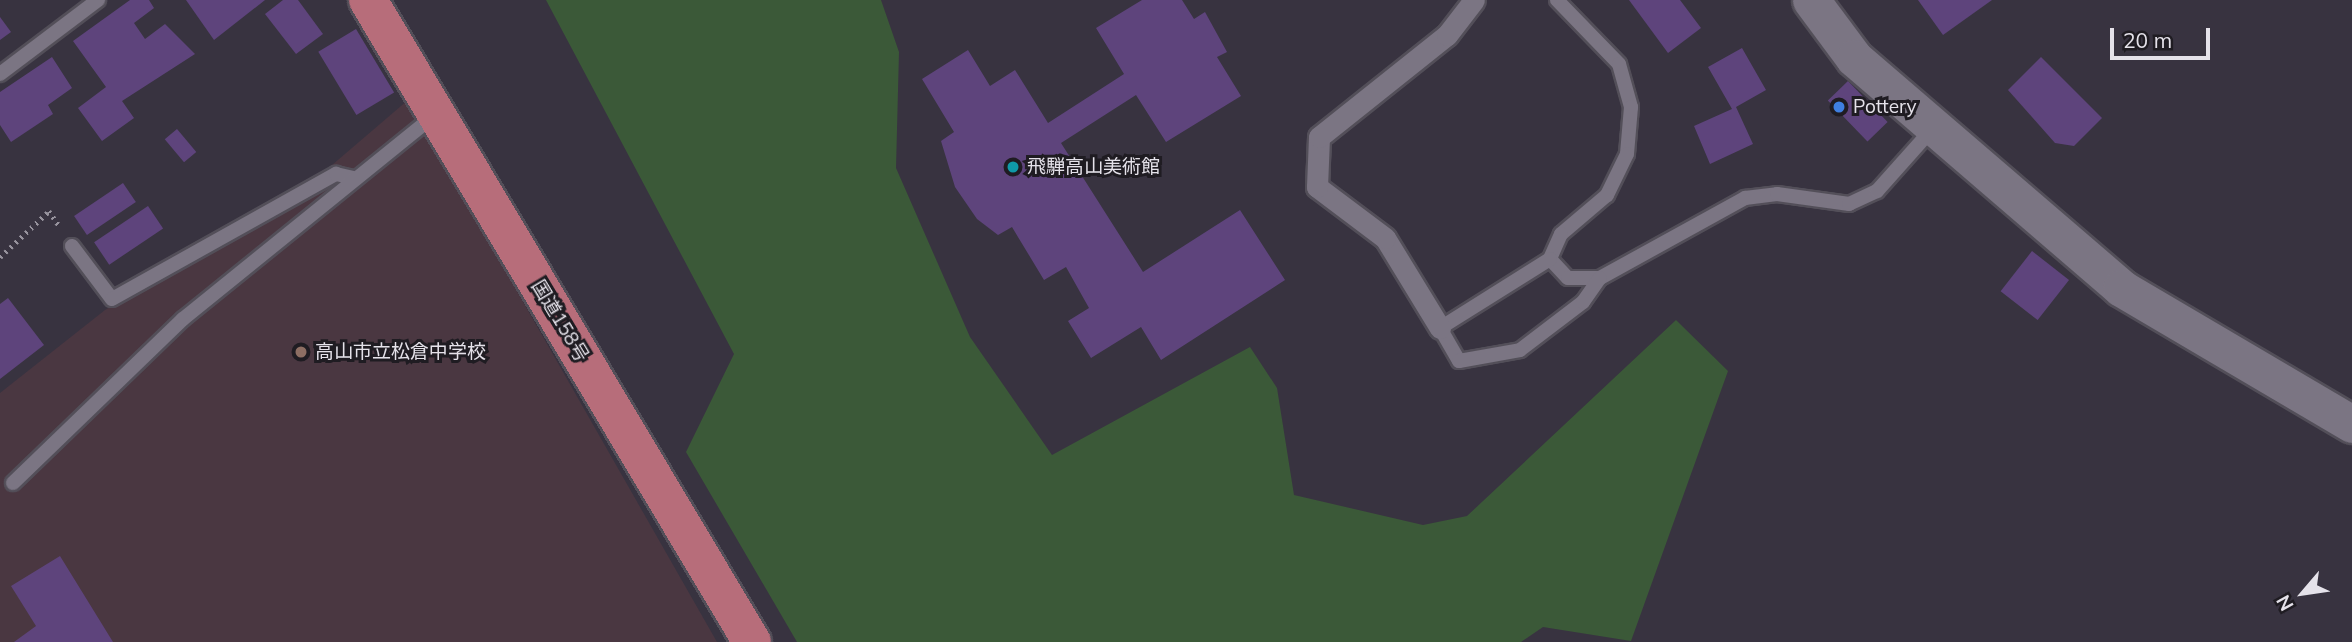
<!DOCTYPE html>
<html>
<head>
<meta charset="utf-8">
<style>
	body { margin:0 }
	#map { position:relative; width:2352px; height:642px; overflow:hidden; background:#383340; font-family:Mulish,"Noto Sans JP",sans-serif }
	div>[style] { position:absolute }
	.education>* { inset:0; background:#4a3741 }
	.green>* { inset:0; background:#3b5938 }
	.building>* { inset:0; background:#5e447c; transform-origin:0 0 }
	.path>* { height:4.5px; margin-top:-2.25px; transform-origin:0; background:repeating-linear-gradient(90deg,#97939d 0 2px,transparent 0 7px) }
	.roads { filter:drop-shadow(2px 0 #534f59) drop-shadow(-2px 0 #534f59) drop-shadow(0 2px #534f59) drop-shadow(0 -2px #534f59) }
	.service>* { height:14px; margin:-7px; padding:0 7px; transform-origin:7px; border-radius:7px; background:#7b7583 }
	.pedestrian>* { height:21px; margin:-10.5px; padding:0 10.5px; transform-origin:10.5px; border-radius:10.5px; background:#7b7583 }
	.tertiary>* { height:37px; margin:-18.5px; padding:0 18.5px; transform-origin:18.5px; border-radius:18.5px; background:#7b7583 }
	.trunk>* { height:38px; margin:-19px; padding:0 19px; transform-origin:19px; border-radius:19px; background:#b76d7a }
	.dots>* { width:19px; height:19px; translate:-50% -50%; box-sizing:border-box; border:4px solid #1f1c22; border-radius:50% }
	span { translate:-50% -50%; white-space:nowrap; text-align:center; line-height:1.15; -webkit-text-stroke:6px #1f1c22; paint-order:stroke }
	.poi-label { font-size:19px; color:#e5e2ea }
	.left { translate:0 -50%; text-align:left }
	.street-label { font-size:19px; color:#e5e2ea }
	.north { position:absolute; left:2268px; top:558px; width:70px; height:70px; -webkit-text-stroke:5px #1f1c22; paint-order:stroke; rotate:241deg; font-size:19px; font-weight:700; line-height:28px; text-align:center; color:#e5e2ea }
	.north::after { content:''; display:block; margin:auto; width:24px; height:32px; background:#e5e2ea; clip-path:polygon(50% 0,100% 100%,50% 72%,0 100%) }
	.scale { position:absolute; left:2110px; top:28px; width:100px; height:32px; box-sizing:border-box; border:4px solid #e5e2ea; border-top:0; padding-left:9px; font-size:21px; line-height:24px; white-space:nowrap; color:#e5e2ea; -webkit-text-stroke:5px #1f1c22; paint-order:stroke }
</style>
</head>
<body>
<div id="map">
	<div class="education">
		<i style="clip-path:polygon(408px 100px,717px 642px,0 642px,0 393px,105px 310px,290px 201px)"></i>
	</div>
	<div class="green">
		<i style="clip-path:polygon(546px 0,881px 0,899px 52px,896px 168px,970px 337px,1052px 455px,1250px 347px,1277px 388px,1294px 495px,1423px 525px,1467px 516px,1676px 320px,1728px 371px,1631px 641px,1543px 627px,1521px 642px,797px 642px,686px 452px,734px 354px)"></i>
	</div>
	<div class="building">
		<i style="clip-path:polygon(130px 0,149px 0,154px 8px,134px 23px,145px 39px,165px 24px,195px 54px,122px 101px,134px 118px,102px 141px,78px 108px,106px 87px,73px 41px)"></i>
		<i style="clip-path:polygon(186px 0,265px 0,214px 40px)"></i>
		<i style="clip-path:polygon(283px 0,298px 0,323px 34px,296px 54px,265px 14px)"></i>
		<i style="clip-path:polygon(1142px 0,1182px 0,1194px 19px,1205px 12px,1227px 52px,1217px 57px,1241px 96px,1166px 142px,1136px 95px,1061px 143px,1143px 272px,1240px 210px,1285px 280px,1161px 360px,1141px 327px,1091px 358px,1068px 321px,1089px 308px,1066px 267px,1044px 280px,1012px 227px,998px 235px,977px 219px,955px 187px,941px 141px,954px 132px,922px 79px,968px 50px,990px 86px,1015px 70px,1048px 123px,1124px 74px,1096px 28px)"></i>
		<i style="clip-path:polygon(1629px 0,1680px 0,1701px 28px,1668px 53px)"></i>
		<i style="clip-path:polygon(1918px 0,1992px 0,1943px 35px)"></i>
		<i style="clip-path:polygon(0 17px,11px 32px,0 40px)"></i>
		<i style="left:356px;top:29px;width:74px;height:44px;rotate:59deg"></i>
		<i style="clip-path:polygon(1742px 48px,1766px 90px,1736px 107px,1753px 144px,1710px 164px,1694px 126px,1732px 109px,1708px 67px)"></i>
		<i style="clip-path:polygon(52px 57px,72px 88px,48px 105px,53px 114px,11px 142px,0 125px,0 92px)"></i>
		<i style="clip-path:polygon(2041px 57px,2102px 118px,2074px 146px,2055px 143px,2008px 90px)"></i>
		<i style="left:1848px;top:81px;width:57px;height:28px;rotate:46deg"></i>
		<i style="left:177px;top:129px;width:30px;height:16px;rotate:50deg"></i>
		<i style="left:123px;top:183px;width:23px;height:59px;rotate:56deg"></i>
		<i style="left:148px;top:206px;width:27px;height:65px;rotate:56deg"></i>
		<i style="left:2032px;top:251px;width:47px;height:51px;rotate:38deg"></i>
		<i style="clip-path:polygon(8px 298px,44px 345px,0 379px,0 304px)"></i>
		<i style="clip-path:polygon(60px 556px,113px 642px,14px 642px,36px 626px,11px 586px)"></i>
	</div>
	<div class="path">
		<i style="left:0;top:257px;width:67px;rotate:-43.2deg"></i>
		<i style="left:49px;top:211px;width:19px;rotate:55deg"></i>
	</div>
	<div class="roads">
		<div class="service">
			<i style="left:1557px;top:0;width:89px;rotate:45.9deg"></i>
			<i style="left:1619px;top:64px;width:45px;rotate:74.4deg"></i>
			<i style="left:1631px;top:107px;width:47px;rotate:94.9deg"></i>
			<i style="left:1627px;top:154px;width:46px;rotate:116deg"></i>
			<i style="left:1607px;top:195px;width:60px;rotate:139.7deg"></i>
			<i style="left:1561px;top:234px;width:27px;rotate:114deg"></i>
			<i style="left:1550px;top:259px;width:26px;rotate:47deg"></i>
			<i style="left:1568px;top:278px;width:32px"></i>
			<i style="left:1600px;top:278px;width:166px;rotate:-28.9deg"></i>
			<i style="left:1745px;top:198px;width:32px;rotate:-7deg"></i>
			<i style="left:1777px;top:194px;width:73px;rotate:7.9deg"></i>
			<i style="left:1849px;top:204px;width:31px;rotate:-25deg"></i>
			<i style="left:1877px;top:191px;width:86px;rotate:-48.3deg"></i>
			<i style="left:0;top:74px;width:123px;rotate:-37.1deg"></i>
			<i style="left:72px;top:246px;width:66px;rotate:53deg"></i>
			<i style="left:112px;top:299px;width:257px;rotate:-29.2deg"></i>
			<i style="left:336px;top:174px;width:18px;rotate:13deg"></i>
			<i style="left:1550px;top:259px;width:130px;rotate:147.9deg"></i>
			<i style="left:1440px;top:328px;width:38px;rotate:60deg"></i>
			<i style="left:1459px;top:361px;width:62px;rotate:-10.2deg"></i>
			<i style="left:1520px;top:350px;width:79px;rotate:-37.3deg"></i>
			<i style="left:1583px;top:302px;width:29px;rotate:-55deg"></i>
			<i style="left:13px;top:483px;width:236px;rotate:-44deg"></i>
			<i style="left:183px;top:319px;width:323px;rotate:-39deg"></i>
		</div>
		<div class="pedestrian">
			<i style="left:1440px;top:328px;width:105px;rotate:-121.4deg"></i>
			<i style="left:1385px;top:238px;width:85px;rotate:-143.1deg"></i>
			<i style="left:1317px;top:187px;width:50px;rotate:-87.7deg"></i>
			<i style="left:1319px;top:137px;width:164px;rotate:-38.6deg"></i>
			<i style="left:1447px;top:35px;width:44px;rotate:-52.4deg"></i>
		</div>
		<div class="tertiary">
			<i style="left:1811px;top:0;width:72px;rotate:53.4deg"></i>
			<i style="left:1854px;top:58px;width:352px;rotate:40.7deg"></i>
			<i style="left:2121px;top:288px;width:268px;rotate:30.5deg"></i>
		</div>
		<div class="trunk">
			<i style="left:368px;top:0;width:748px;rotate:59.12deg"></i>
		</div>
	</div>
	<div class="dots">
		<i style="left:1839px;top:107px;background:#3f7fe0"></i>
		<i style="left:1013px;top:167px;background:#0f9aa8"></i>
		<i style="left:301px;top:352px;background:#8d6e63"></i>
	</div>
	<div class="poi-label">
		<span class="left" style="left:1853px;top:107px">Pottery</span>
		<span class="left" style="left:1027px;top:167px">飛騨高山美術館</span>
		<span class="left" style="left:315px;top:352px">高山市立松倉中学校</span>
	</div>
	<div class="street-label">
		<span style="left:560px;top:321px;rotate:59deg">国道158号</span>
	</div>
	<div class="north">N</div>
	<div class="scale">20 m</div>
</div>
</body>
</html>
